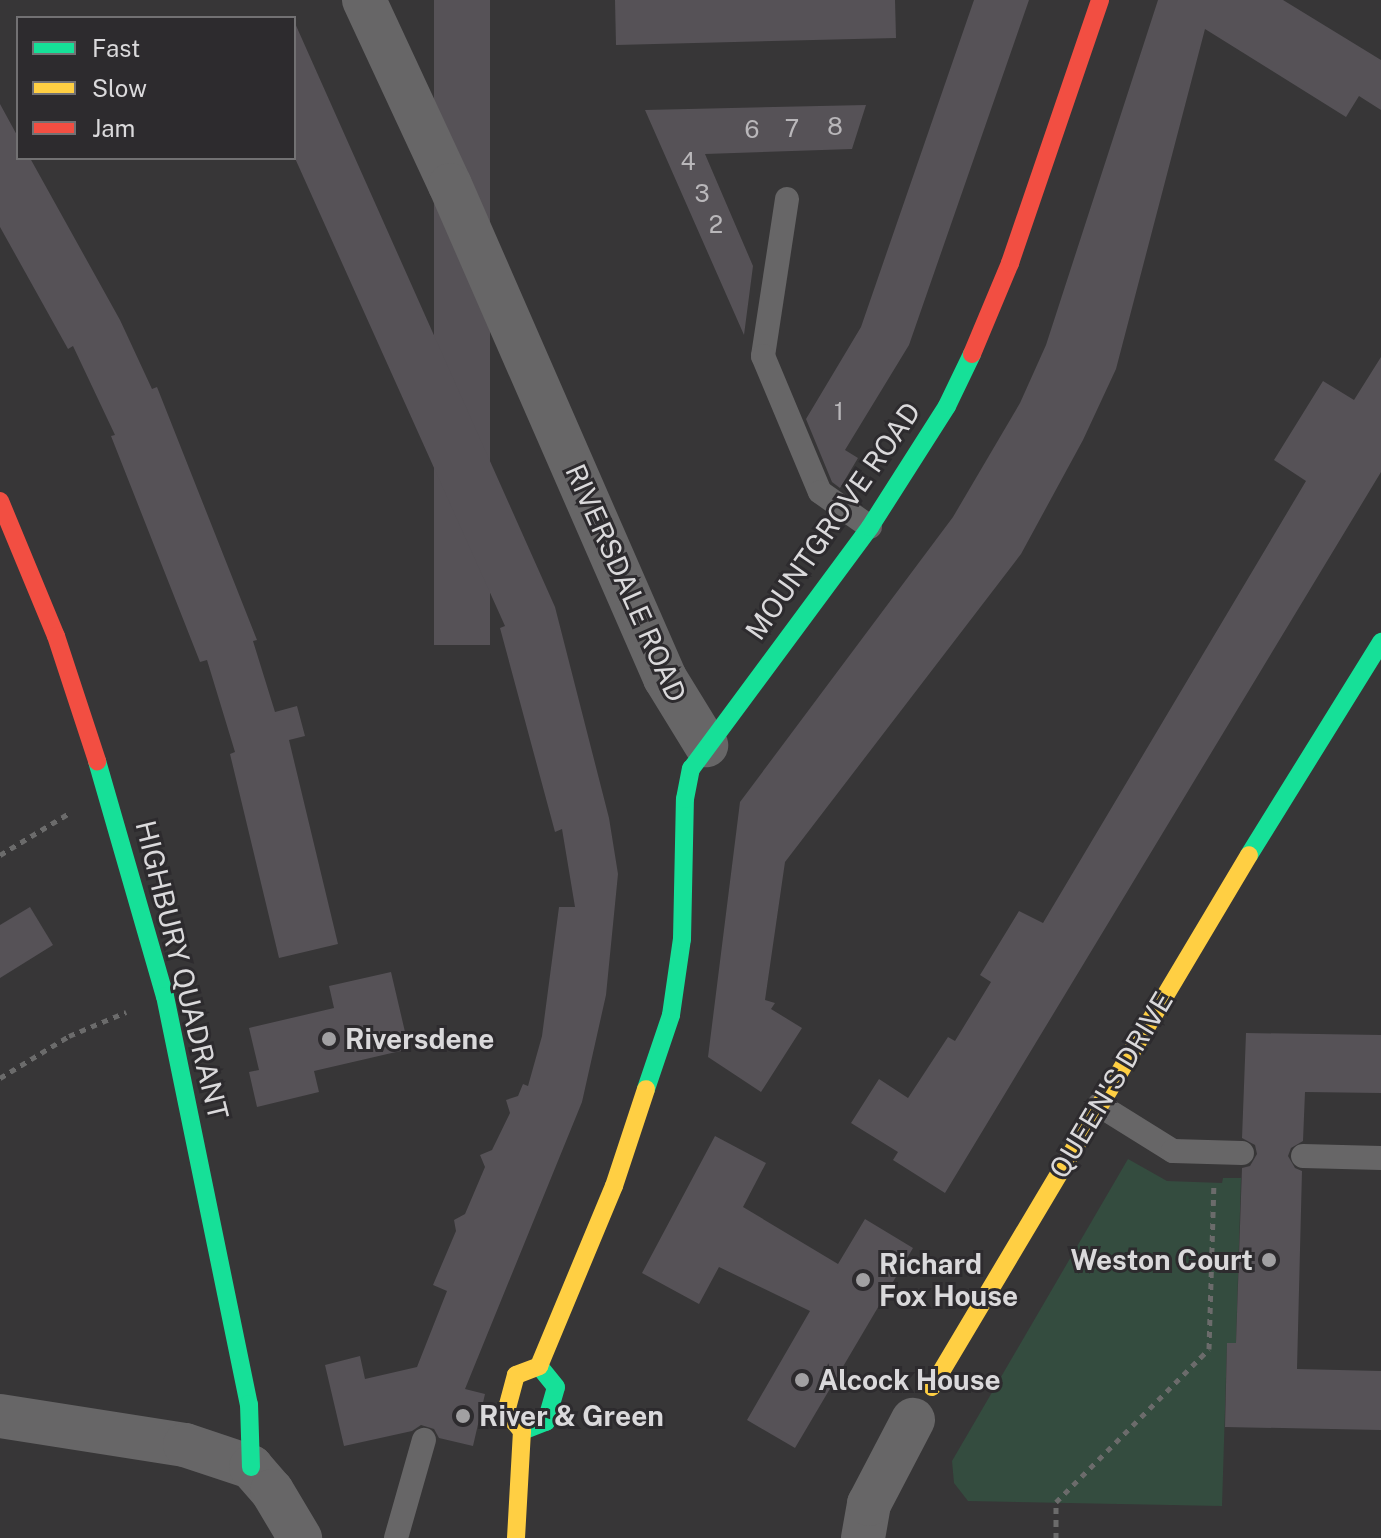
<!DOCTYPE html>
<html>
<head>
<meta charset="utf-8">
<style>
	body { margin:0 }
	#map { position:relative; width:1381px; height:1538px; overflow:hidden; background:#373637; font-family:"Public Sans",sans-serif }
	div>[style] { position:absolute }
	.green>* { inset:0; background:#344c3f }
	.building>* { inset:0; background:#565257; transform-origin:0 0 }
	.path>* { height:5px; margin-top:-2.5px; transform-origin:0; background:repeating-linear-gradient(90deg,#6b6b6b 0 6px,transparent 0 12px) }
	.lane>* { height:24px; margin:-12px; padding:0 12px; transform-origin:12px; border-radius:12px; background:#676667 }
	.street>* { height:44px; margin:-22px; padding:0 22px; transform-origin:22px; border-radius:22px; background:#676667 }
	.fast>* { height:18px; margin:-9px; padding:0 9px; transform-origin:9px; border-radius:9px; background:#16e098 }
	.slow>* { height:18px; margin:-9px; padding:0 9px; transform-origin:9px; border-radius:9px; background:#ffcf43 }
	.jam>* { height:18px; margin:-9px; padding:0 9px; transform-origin:9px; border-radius:9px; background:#f24e42 }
	.dots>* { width:22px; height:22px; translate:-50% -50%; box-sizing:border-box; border:4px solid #2d2b2e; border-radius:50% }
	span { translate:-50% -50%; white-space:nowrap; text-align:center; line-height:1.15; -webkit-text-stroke:6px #2d2b2e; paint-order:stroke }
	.number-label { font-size:24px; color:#b9b7ba }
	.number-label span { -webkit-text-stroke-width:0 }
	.street-label { font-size:28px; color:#dad9db }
	.poi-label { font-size:28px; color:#dad9db; font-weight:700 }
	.left { translate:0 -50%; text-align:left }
	.right { translate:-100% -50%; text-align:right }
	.legend { position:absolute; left:16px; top:16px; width:280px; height:144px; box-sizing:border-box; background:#2d2b2e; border:2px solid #727173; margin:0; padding:10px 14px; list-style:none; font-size:24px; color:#dad9db }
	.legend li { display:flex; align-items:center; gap:16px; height:40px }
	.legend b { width:40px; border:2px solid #727173 }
</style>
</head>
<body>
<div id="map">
	<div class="green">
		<i style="clip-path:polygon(1128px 1159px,1167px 1181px,1222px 1183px,1223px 1178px,1241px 1178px,1236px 1343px,1227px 1344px,1222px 1506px,968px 1501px,954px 1483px,952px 1461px)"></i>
	</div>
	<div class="building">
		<i style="left:434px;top:0;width:56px;height:645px"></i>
		<i style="clip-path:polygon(615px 0,895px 0,896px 38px,616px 45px)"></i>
		<i style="clip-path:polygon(974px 0,1029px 0,909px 345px,845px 450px,858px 458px,840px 488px,832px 482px,806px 419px,861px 327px)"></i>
		<i style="clip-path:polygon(1158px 0,1283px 0,1381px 60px,1381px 110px,1359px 96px,1346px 117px,1205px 29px,1116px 369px,1083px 440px,1021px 554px,785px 862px,765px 1000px,775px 1003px,771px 1009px,802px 1028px,761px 1092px,708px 1057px,740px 802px,953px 517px,1020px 403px,1046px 345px)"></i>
		<i style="clip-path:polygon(294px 21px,555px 607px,609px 818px,618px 874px,606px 995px,582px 1102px,465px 1389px,485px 1394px,473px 1446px,439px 1438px,434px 1429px,421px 1425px,412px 1431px,344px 1446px,325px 1365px,360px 1356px,365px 1379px,417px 1367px,447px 1291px,433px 1285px,456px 1231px,454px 1220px,465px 1214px,485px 1167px,480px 1155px,492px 1150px,510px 1113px,506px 1100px,518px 1096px,523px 1084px,528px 1086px,542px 1036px,559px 907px,575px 907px,562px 829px,555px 832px,500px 628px,505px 626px,294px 156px)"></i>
		<i style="clip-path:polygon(0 104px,18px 137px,18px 158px,30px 158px,120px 320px,152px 389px,157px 387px,257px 640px,253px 641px,275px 712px,297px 706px,305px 736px,289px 740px,338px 944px,279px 958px,230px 754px,235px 752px,207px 660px,200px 662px,111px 436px,115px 435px,73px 346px,68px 349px,0 227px)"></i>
		<i style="clip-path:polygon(866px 105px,852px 149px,705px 154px,753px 266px,744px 335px,645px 110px)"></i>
		<i style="clip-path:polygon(1381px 357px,1381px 472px,945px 1193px,893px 1160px,898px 1152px,851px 1123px,879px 1079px,908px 1098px,948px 1037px,955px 1041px,991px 982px,980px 975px,1019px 911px,1043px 923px,1306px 481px,1274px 460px,1323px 381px,1354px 400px)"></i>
		<i style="clip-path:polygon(30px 907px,53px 945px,0 978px,0 925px)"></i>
		<i style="clip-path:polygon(391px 972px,409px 1049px,314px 1071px,319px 1092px,257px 1107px,249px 1072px,259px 1070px,249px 1028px,334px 1008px,329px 986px)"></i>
		<i style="clip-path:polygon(1246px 1033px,1381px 1035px,1381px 1093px,1305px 1092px,1303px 1141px,1291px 1148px,1288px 1156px,1295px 1168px,1302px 1171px,1297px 1369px,1381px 1371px,1381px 1430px,1225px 1427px,1227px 1343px,1236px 1343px,1242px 1168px,1250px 1166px,1257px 1154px,1255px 1145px,1242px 1138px)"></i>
		<i style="clip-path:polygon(715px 1136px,766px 1163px,743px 1207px,838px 1264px,865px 1219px,913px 1248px,795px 1448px,747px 1420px,810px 1311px,719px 1267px,699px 1304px,642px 1273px)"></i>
	</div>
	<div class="path">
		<i style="left:0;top:855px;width:83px;rotate:-31.2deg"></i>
		<i style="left:0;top:1078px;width:81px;rotate:-31.3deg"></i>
		<i style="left:69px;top:1036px;width:62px;rotate:-22.8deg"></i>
		<i style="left:1056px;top:1538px;width:36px;rotate:-90deg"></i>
		<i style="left:1056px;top:1502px;width:216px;rotate:-45deg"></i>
		<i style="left:1209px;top:1349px;width:167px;rotate:-88.3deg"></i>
	</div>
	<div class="lane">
		<i style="left:787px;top:199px;width:159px;rotate:98.7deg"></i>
		<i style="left:763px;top:356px;width:147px;rotate:67.3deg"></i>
		<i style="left:820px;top:492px;width:61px;rotate:35deg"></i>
		<i style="left:1099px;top:1105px;width:87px;rotate:31.9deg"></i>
		<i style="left:1173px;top:1151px;width:69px;rotate:1.7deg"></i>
		<i style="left:1303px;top:1156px;width:78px;rotate:1.5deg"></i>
		<i style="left:396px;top:1538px;width:102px;rotate:-74.1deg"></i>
	</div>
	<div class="street">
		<i style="left:364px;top:0;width:204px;rotate:65.1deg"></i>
		<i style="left:450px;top:185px;width:538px;rotate:66.44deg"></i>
		<i style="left:665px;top:678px;width:79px;rotate:58.5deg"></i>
		<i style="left:0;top:1416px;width:187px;rotate:8.9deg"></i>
		<i style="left:185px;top:1445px;width:70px;rotate:18.4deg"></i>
		<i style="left:251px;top:1467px;width:32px;rotate:49deg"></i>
		<i style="left:272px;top:1491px;width:55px;rotate:59.2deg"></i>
		<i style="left:863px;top:1538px;width:35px;rotate:-80deg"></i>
		<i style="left:869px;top:1504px;width:95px;rotate:-62.4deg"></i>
	</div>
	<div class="fast">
		<i style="left:97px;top:761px;width:245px;rotate:73.9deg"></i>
		<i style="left:165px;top:996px;width:417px;rotate:78.4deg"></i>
		<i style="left:249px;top:1404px;width:63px;rotate:88.2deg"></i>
		<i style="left:1249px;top:855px;width:251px;rotate:-58.2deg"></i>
		<i style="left:646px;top:1089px;width:78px;rotate:-71.3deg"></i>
		<i style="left:671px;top:1015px;width:77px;rotate:-81.8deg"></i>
		<i style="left:682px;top:939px;width:140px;rotate:-88.8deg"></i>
		<i style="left:685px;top:799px;width:31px;rotate:-79deg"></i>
		<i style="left:691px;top:769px;width:301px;rotate:-53.5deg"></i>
		<i style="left:870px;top:527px;width:143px;rotate:-57.5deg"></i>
		<i style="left:947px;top:406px;width:58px;rotate:-64.3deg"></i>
		<i style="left:522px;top:1431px;width:26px;rotate:-21deg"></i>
		<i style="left:546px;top:1422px;width:36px;rotate:-74deg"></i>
		<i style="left:556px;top:1387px;width:27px;rotate:-129deg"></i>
	</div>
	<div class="slow">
		<i style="left:932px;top:1387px;width:619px;rotate:-59.21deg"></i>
		<i style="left:516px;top:1538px;width:107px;rotate:-86.8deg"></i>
		<i style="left:522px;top:1431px;width:25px;rotate:-130deg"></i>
		<i style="left:506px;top:1412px;width:38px;rotate:-75deg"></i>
		<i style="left:516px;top:1375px;width:25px;rotate:-21deg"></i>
		<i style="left:539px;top:1366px;width:195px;rotate:-67.4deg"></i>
		<i style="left:614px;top:1186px;width:102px;rotate:-71.7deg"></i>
	</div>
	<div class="jam">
		<i style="left:972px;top:354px;width:99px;rotate:-67.3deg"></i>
		<i style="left:1010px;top:263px;width:278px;rotate:-71.1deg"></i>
		<i style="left:0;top:501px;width:146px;rotate:67.5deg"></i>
		<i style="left:56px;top:636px;width:132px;rotate:71.8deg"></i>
	</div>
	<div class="dots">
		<i style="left:329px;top:1039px;background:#a1a0a2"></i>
		<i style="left:1269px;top:1260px;background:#a1a0a2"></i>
		<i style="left:863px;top:1280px;background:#a1a0a2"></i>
		<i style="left:802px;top:1380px;background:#a1a0a2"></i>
		<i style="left:463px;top:1416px;background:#a1a0a2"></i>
	</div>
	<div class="number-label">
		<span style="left:835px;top:127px">8</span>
		<span style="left:792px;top:129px">7</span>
		<span style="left:752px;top:130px">6</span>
		<span style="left:688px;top:162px">4</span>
		<span style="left:702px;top:194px">3</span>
		<span style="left:716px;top:225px">2</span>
		<span style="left:839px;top:412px">1</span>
	</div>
	<div class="street-label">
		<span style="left:833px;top:521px;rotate:-55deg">MOUNTGROVE ROAD</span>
		<span style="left:626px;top:583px;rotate:66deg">RIVERSDALE ROAD</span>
		<span style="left:182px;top:970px;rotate:76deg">HIGHBURY QUADRANT</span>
		<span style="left:1111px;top:1085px;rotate:-59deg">QUEEN'S DRIVE</span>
	</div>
	<div class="poi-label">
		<span class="left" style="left:345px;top:1039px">Riversdene</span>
		<span class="right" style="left:1253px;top:1260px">Weston Court</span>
		<span class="left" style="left:879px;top:1280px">Richard<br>Fox House</span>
		<span class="left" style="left:818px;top:1380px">Alcock House</span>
		<span class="left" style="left:479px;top:1416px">River &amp; Green</span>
	</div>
	<ul class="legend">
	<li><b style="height:10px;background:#16e098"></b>Fast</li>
	<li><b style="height:10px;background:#ffcf43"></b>Slow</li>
	<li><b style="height:10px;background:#f24e42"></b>Jam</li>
	</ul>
</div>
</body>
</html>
